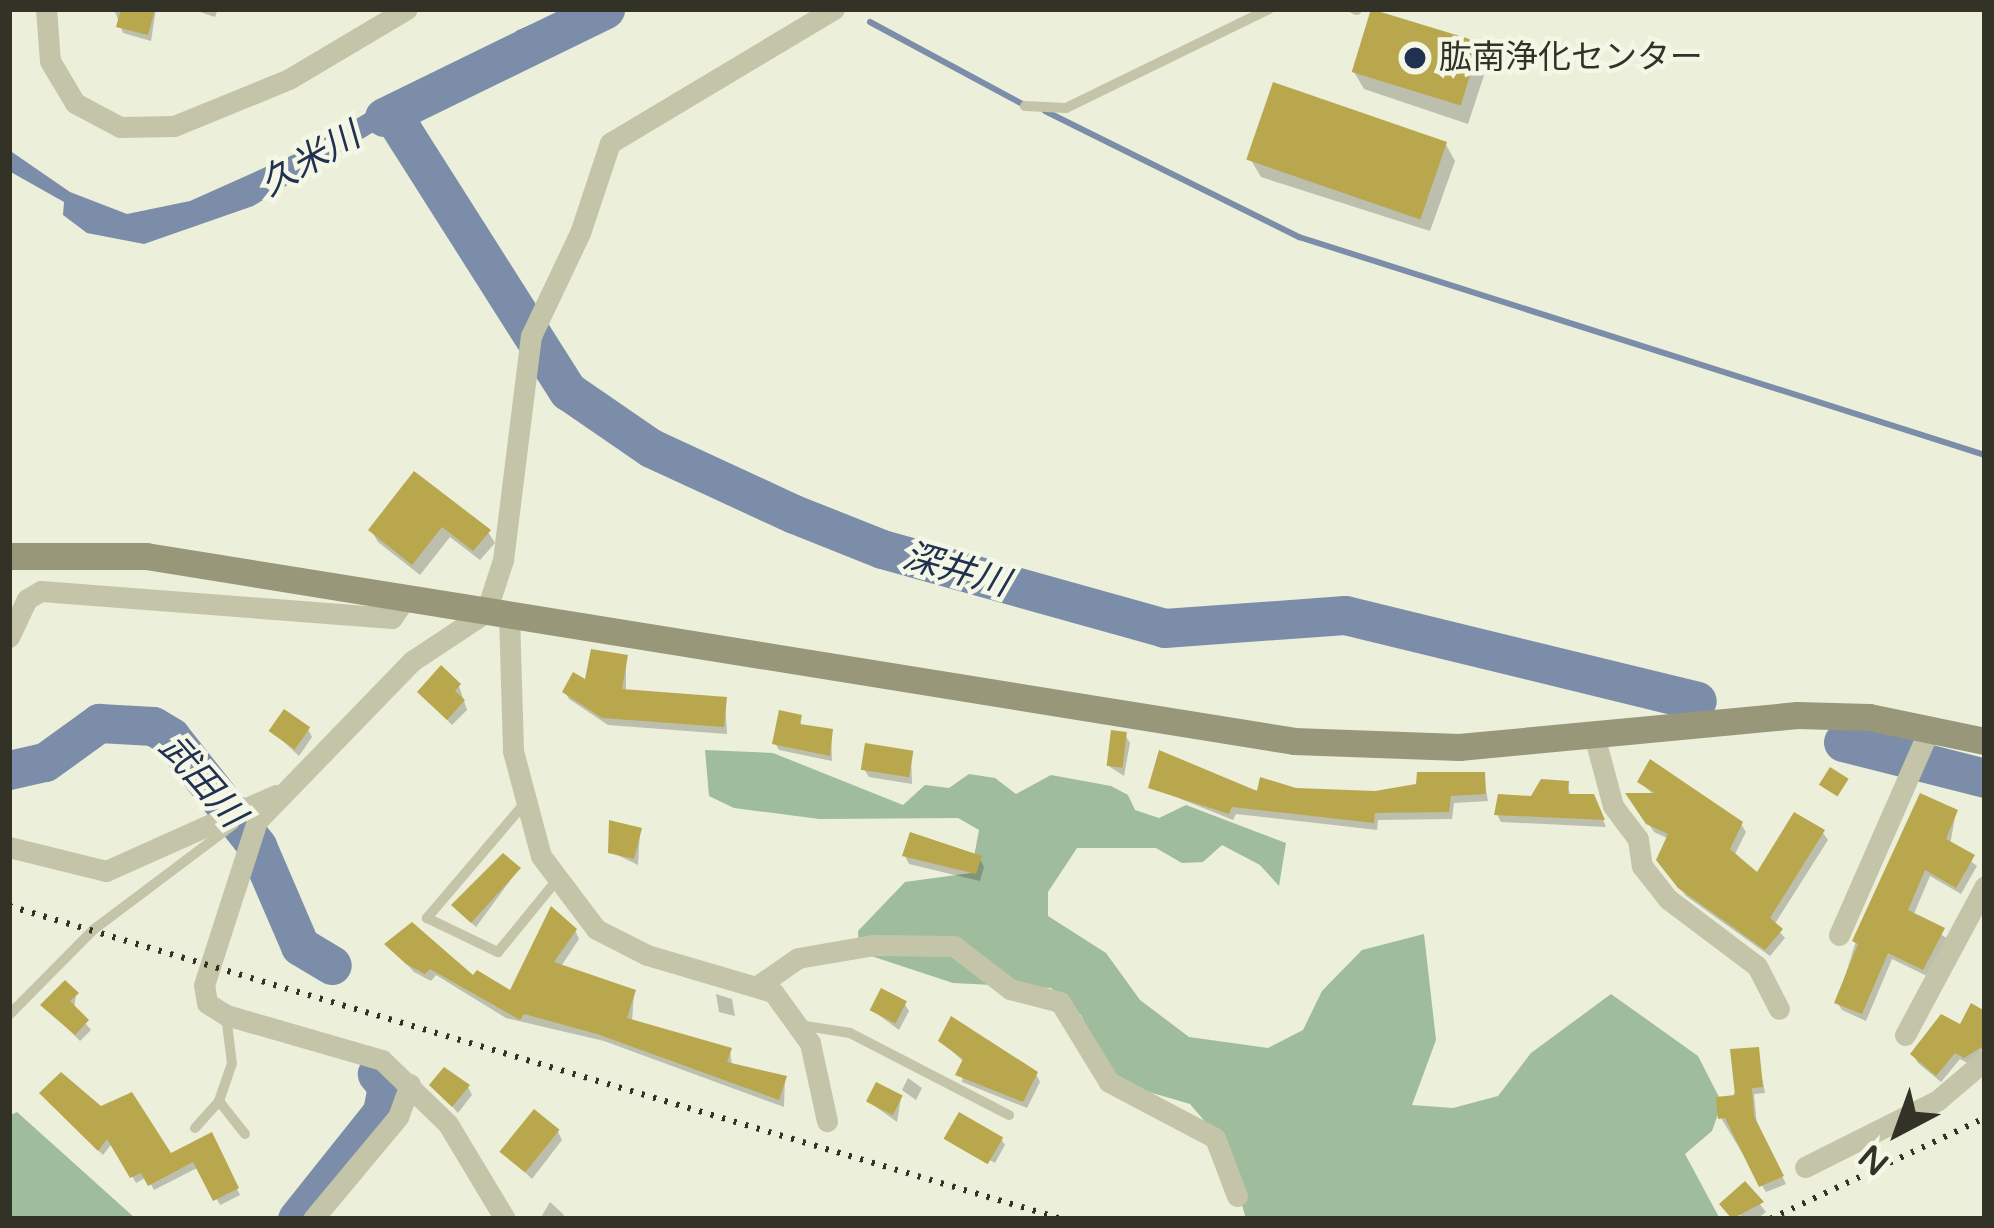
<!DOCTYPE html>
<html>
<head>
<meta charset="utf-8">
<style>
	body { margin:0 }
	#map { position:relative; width:1994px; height:1228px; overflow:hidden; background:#ecefda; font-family:"Varela Round","Noto Sans JP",sans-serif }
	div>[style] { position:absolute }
	.green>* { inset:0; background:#9fbc9c }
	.water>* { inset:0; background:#7c8da9 }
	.shadow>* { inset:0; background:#0003 }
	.stream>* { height:6px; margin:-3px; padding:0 3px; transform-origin:3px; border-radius:3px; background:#7c8da9 }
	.river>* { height:39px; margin:-19.5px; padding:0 19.5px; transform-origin:19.5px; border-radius:19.5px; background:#7c8da9 }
	.building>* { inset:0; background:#b9a74e; transform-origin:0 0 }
	.lane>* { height:10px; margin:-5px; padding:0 5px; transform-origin:5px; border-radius:5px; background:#c4c5a8 }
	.street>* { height:21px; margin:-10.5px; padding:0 10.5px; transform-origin:10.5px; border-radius:10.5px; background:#c4c5a8 }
	.secondary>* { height:27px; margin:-13.5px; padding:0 13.5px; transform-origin:13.5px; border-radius:13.5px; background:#989779 }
	.rail>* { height:6px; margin-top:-3px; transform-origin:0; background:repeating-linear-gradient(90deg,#333227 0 3px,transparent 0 12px) }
	.dots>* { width:33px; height:33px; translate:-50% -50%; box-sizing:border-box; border:6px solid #f5f7e6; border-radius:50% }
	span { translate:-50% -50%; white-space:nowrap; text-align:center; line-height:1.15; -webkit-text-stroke:9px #f5f7e6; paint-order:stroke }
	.poi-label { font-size:33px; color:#333227 }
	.left { translate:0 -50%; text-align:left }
	.water-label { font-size:36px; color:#213150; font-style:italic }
	.frame { position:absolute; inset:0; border:12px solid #333227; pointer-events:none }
	.north { position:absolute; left:1838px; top:1072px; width:120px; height:120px; -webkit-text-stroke:9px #f5f7e6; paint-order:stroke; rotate:221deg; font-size:33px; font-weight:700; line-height:48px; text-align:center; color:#333227 }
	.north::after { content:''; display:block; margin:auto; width:42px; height:54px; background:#333227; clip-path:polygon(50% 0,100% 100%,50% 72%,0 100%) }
</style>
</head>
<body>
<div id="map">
	<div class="green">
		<i style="clip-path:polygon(705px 750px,773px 753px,903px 805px,925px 785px,949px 788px,969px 774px,995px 778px,1016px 794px,1051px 775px,1111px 786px,1128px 795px,1135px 810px,1159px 818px,1186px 805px,1286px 843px,1279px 886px,1260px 865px,1222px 845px,1203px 862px,1182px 863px,1156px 848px,1077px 848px,1048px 892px,1048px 916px,1106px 953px,1140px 1000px,1189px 1037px,1268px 1048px,1303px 1030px,1322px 991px,1362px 950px,1424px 934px,1436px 1040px,1412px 1105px,1453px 1108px,1498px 1096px,1531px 1053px,1611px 994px,1698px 1056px,1722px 1103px,1712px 1131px,1685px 1154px,1720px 1219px,1246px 1219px,1225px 1145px,1190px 1104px,1132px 1087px,1105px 1067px,1081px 1015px,1051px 988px,953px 983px,859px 952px,858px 931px,905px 882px,971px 873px,979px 830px,958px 818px,819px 819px,734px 808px,709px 796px)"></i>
		<i style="clip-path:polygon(17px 1112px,136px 1219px,9px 1219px,9px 1116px)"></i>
	</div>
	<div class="water">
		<i style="clip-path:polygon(567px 9px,620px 9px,537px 64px,416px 109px,433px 159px,414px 169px,380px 128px,253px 206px,144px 244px,87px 233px,63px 215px,64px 202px,9px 171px,9px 150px,70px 192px,127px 214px,190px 201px,306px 149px,371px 110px,492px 75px,516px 31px)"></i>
	</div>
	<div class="shadow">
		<i style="clip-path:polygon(114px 9px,156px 9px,151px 41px,123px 33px)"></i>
		<i style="clip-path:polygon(191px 9px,218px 9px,215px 17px)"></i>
		<i style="clip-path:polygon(1477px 46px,1488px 63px,1468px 124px,1364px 89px,1354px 72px)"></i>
		<i style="clip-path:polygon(1445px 143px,1455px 161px,1430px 231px,1261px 177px,1251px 160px)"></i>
		<i style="clip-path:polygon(415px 476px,488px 532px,495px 543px,480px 560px,450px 537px,420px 575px,378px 542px,371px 530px)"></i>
		<i style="clip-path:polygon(626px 658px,626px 692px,725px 699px,727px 734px,608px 725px,569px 699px,565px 692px)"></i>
		<i style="clip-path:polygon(459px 686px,467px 710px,452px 725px,420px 692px)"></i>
		<i style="clip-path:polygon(800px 718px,802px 728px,831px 732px,832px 761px,779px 750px,775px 743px)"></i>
		<i style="clip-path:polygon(308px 729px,312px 737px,299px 756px,272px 731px)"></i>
		<i style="clip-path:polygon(1125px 735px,1130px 743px,1124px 776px,1107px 765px)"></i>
		<i style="clip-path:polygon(911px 754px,912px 784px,869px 777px,864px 769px)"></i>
		<i style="clip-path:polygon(1483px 775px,1488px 801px,1454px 803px,1452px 819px,1378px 820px,1377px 830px,1236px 814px,1233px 820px,1151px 787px,1375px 794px)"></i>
		<i style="clip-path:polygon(1640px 782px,1741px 824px,1746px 832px,1734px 856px,1758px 876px,1823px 833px,1828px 840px,1774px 925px,1785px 938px,1770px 956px,1686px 896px,1665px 868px,1669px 839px,1654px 832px,1630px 796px,1655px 796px)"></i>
		<i style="clip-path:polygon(1567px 784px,1571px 797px,1597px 805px,1606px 827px,1501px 822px,1497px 814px)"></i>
		<i style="clip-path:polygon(1956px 812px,1950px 845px,1977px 866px,1961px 894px,1930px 876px,1913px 916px,1948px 939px,1927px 976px,1892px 959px,1866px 1021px,1842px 1010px,1837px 1002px,1856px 941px)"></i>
		<i style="clip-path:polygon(611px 823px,640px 831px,638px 865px,611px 852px)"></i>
		<i style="clip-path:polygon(905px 856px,980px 859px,984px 867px,980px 881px,909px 864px)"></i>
		<i style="clip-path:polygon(518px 870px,476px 927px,458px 911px)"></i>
		<i style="clip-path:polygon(575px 930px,579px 939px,560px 968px,634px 993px,632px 1022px,730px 1050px,732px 1066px,785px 1078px,784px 1107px,604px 1041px,506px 1018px,436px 975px,431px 981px,414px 972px,388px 944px,511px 995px)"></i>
		<i style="clip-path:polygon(716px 994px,732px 999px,735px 1016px,719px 1012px)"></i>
		<i style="clip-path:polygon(76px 995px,74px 1009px,91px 1030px,80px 1041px,44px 1005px)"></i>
		<i style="clip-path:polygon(904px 1003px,909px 1011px,899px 1030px,872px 1010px)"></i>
		<i style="clip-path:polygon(1985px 1015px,1985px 1046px,1969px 1064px,1960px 1059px,1941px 1082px,1918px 1063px,1913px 1055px)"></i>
		<i style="clip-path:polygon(941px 1041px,1036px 1074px,1040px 1082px,1027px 1108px,962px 1082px,965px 1063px)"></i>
		<i style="clip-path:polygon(1757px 1050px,1765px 1093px,1754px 1094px,1757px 1126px,1786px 1184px,1766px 1192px,1721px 1118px)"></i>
		<i style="clip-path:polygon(908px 1078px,922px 1088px,916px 1100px,902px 1090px)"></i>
		<i style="clip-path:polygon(433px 1085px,468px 1087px,472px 1095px,458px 1113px)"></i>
		<i style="clip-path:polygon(901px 1098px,897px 1122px,869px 1102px)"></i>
		<i style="clip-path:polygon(47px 1100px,101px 1110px,170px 1156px,211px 1136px,240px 1195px,220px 1205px,199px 1167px,154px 1190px,147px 1177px,136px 1183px,113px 1142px,103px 1155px)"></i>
		<i style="clip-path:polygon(558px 1132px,562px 1140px,532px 1179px,504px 1152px)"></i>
		<i style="clip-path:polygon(949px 1138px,1001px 1139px,1005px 1145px,995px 1163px)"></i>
		<i style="clip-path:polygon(1745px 1185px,1766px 1212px,1757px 1219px,1728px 1213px)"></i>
		<i style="clip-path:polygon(550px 1202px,563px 1214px,566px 1219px,540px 1219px)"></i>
	</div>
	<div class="stream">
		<i style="left:870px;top:22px;width:177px;rotate:28.3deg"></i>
		<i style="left:1045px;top:111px;width:284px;rotate:26.4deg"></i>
		<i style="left:1299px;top:237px;width:720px;rotate:17.63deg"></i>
	</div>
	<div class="river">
		<i style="left:384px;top:117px;width:246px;rotate:-26deg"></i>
		<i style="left:397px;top:122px;width:319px;rotate:57.6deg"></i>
		<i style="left:568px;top:391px;width:101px;rotate:34.5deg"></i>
		<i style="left:651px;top:448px;width:157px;rotate:24.8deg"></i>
		<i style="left:794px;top:514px;width:95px;rotate:21.7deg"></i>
		<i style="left:882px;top:549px;width:293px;rotate:15.6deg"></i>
		<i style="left:1164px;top:628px;width:181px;rotate:-4.1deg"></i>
		<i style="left:1345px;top:615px;width:362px;rotate:13.7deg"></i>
		<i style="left:1843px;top:742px;width:146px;rotate:14.2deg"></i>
		<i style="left:9px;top:770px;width:37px;rotate:-13deg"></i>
		<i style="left:45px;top:762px;width:67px;rotate:-35.8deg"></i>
		<i style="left:99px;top:723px;width:54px;rotate:3.2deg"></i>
		<i style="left:153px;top:726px;width:21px;rotate:31deg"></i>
		<i style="left:171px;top:737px;width:139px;rotate:51.7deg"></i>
		<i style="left:257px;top:846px;width:109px;rotate:66.7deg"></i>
		<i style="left:300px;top:946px;width:37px;rotate:31deg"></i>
		<i style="left:297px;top:1219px;width:137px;rotate:-51.5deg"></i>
		<i style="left:382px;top:1112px;width:26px;rotate:-79deg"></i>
		<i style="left:387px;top:1086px;width:16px;rotate:-130deg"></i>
	</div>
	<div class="building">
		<i style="clip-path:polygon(121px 9px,155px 9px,148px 35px,116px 27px)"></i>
		<i style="left:1371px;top:9px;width:114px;height:66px;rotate:17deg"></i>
		<i style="left:1273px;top:82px;width:184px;height:82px;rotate:19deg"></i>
		<i style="clip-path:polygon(414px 471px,491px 530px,473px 551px,442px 527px,412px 565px,368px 530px)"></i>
		<i style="clip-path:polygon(591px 649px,628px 655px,622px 689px,727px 697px,724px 727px,602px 718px,562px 692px,573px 672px,585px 679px)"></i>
		<i style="clip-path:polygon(441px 665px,461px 684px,455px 691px,465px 700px,447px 720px,417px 692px)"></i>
		<i style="left:284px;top:709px;width:32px;height:27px;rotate:35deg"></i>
		<i style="clip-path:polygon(779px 710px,802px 715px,800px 724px,833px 729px,830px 756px,772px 744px)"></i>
		<i style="left:1111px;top:730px;width:16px;height:36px;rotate:7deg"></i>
		<i style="left:865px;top:743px;width:49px;height:27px;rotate:9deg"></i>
		<i style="clip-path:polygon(1159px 750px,1257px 791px,1260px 777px,1296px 788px,1375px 791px,1416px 784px,1417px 772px,1485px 772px,1486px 794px,1451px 796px,1449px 812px,1375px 813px,1374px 823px,1232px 807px,1229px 814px,1148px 788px)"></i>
		<i style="clip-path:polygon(1650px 759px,1743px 822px,1730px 849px,1757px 872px,1794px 812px,1825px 830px,1770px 918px,1783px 929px,1765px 950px,1678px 888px,1656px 860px,1668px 834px,1646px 824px,1625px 793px,1655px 793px,1637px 782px)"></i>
		<i style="left:1830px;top:767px;width:22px;height:21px;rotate:32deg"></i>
		<i style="clip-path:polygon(1541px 779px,1569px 781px,1568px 794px,1594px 794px,1605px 820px,1494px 815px,1498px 794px,1531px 796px)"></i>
		<i style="clip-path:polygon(1920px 793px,1958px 810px,1946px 839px,1975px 855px,1956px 888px,1925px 870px,1908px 910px,1945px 928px,1923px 970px,1888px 953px,1862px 1014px,1834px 1003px,1858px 944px,1852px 941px)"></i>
		<i style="clip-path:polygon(609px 820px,642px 828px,634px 859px,608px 853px)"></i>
		<i style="clip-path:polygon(910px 832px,982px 856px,976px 874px,902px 856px)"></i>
		<i style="clip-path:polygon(503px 853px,521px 868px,471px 923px,451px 905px)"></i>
		<i style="clip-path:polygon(551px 906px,577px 929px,554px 962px,636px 990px,627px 1018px,732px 1048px,727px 1062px,787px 1076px,779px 1100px,597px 1034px,524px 1014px,520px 1020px,430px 969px,425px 974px,406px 964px,384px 944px,412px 922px,473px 975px,477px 970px,510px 990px)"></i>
		<i style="clip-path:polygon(65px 980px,79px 993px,70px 1001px,89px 1020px,75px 1035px,40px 1005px)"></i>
		<i style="left:881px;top:988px;width:29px;height:25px;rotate:27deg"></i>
		<i style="clip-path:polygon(1971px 1003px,1985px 1011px,1985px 1045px,1964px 1058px,1955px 1053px,1936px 1076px,1910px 1054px,1941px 1014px,1960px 1024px)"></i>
		<i style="clip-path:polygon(951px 1016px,1038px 1072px,1023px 1102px,955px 1075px,963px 1059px,938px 1041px)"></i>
		<i style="clip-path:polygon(1759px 1047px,1763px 1087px,1752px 1088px,1754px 1116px,1784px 1176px,1759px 1187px,1725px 1118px,1718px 1119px,1716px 1097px,1735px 1095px,1730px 1049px)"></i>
		<i style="clip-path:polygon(444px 1067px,470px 1085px,452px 1107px,429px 1085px)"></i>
		<i style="clip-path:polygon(61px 1072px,101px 1106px,132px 1092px,171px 1153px,212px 1132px,239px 1188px,213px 1201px,193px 1162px,148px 1186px,141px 1173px,130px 1178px,107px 1139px,98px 1151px,39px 1093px)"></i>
		<i style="left:876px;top:1082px;width:30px;height:22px;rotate:27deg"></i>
		<i style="left:534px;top:1109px;width:33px;height:55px;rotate:39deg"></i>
		<i style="left:959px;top:1112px;width:51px;height:31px;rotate:30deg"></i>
		<i style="clip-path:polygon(1745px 1181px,1764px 1202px,1732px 1219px,1719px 1204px)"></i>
	</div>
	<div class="lane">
		<i style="left:1354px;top:9px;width:3px;rotate:18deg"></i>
		<i style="left:1025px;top:106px;width:41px;rotate:2.8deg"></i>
		<i style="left:1066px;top:108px;width:226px;rotate:-26deg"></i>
		<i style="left:524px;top:804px;width:150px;rotate:130.4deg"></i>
		<i style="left:427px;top:918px;width:79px;rotate:25.6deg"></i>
		<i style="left:498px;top:952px;width:93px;rotate:-50.7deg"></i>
		<i style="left:9px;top:1015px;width:120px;rotate:-45.3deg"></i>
		<i style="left:93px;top:930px;width:176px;rotate:-36.9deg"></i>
		<i style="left:799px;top:1025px;width:52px;rotate:8.9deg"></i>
		<i style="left:850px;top:1033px;width:179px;rotate:27.3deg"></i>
		<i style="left:219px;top:1101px;width:42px;rotate:51.8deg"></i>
		<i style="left:195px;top:1128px;width:36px;rotate:-48deg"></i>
		<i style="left:219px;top:1101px;width:39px;rotate:-71deg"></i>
		<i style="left:232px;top:1064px;width:49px;rotate:-97deg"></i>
	</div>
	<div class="street">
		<i style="left:46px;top:9px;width:52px;rotate:85.6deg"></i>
		<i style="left:50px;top:61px;width:49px;rotate:59.2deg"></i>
		<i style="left:75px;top:103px;width:51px;rotate:28.1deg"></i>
		<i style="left:120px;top:127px;width:54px;rotate:-1.1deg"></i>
		<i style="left:174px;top:126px;width:124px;rotate:-22.2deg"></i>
		<i style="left:289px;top:79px;width:137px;rotate:-30.7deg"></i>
		<i style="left:509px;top:615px;width:136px;rotate:88.3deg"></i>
		<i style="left:513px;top:751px;width:109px;rotate:75.1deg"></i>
		<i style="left:541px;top:856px;width:91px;rotate:53deg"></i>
		<i style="left:596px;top:929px;width:57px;rotate:27deg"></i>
		<i style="left:647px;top:955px;width:131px;rotate:16.4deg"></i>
		<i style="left:773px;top:992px;width:63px;rotate:54deg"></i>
		<i style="left:810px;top:1043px;width:80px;rotate:77.7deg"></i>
		<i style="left:9px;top:637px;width:42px;rotate:-64.7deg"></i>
		<i style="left:27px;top:599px;width:16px;rotate:-30deg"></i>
		<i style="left:41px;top:591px;width:352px;rotate:4.4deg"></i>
		<i style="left:392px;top:618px;width:27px;rotate:-56deg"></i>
		<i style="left:1594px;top:735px;width:73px;rotate:75deg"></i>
		<i style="left:1613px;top:806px;width:41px;rotate:52.9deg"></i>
		<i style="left:1638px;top:839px;width:27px;rotate:82deg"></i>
		<i style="left:1642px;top:866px;width:42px;rotate:51.8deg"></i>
		<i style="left:1668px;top:899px;width:111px;rotate:37deg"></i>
		<i style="left:1757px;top:966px;width:48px;rotate:62.9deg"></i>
		<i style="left:9px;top:847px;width:100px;rotate:13.9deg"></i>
		<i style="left:106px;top:871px;width:186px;rotate:-24.1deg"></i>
		<i style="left:1839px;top:935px;width:226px;rotate:-66.3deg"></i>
		<i style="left:759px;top:985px;width:47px;rotate:-34.7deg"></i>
		<i style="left:798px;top:958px;width:76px;rotate:-9.8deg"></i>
		<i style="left:873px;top:945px;width:81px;rotate:0.7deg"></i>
		<i style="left:954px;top:946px;width:71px;rotate:37.5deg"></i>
		<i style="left:1010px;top:989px;width:52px;rotate:14.6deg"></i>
		<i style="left:1060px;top:1002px;width:94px;rotate:58.5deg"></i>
		<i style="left:1109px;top:1082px;width:120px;rotate:27.8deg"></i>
		<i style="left:1215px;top:1138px;width:62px;rotate:69.2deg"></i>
		<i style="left:1905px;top:1035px;width:169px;rotate:-61.8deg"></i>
		<i style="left:1805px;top:1167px;width:149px;rotate:-26.7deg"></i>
		<i style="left:1938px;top:1100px;width:62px;rotate:-40.4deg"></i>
		<i style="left:313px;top:1219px;width:133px;rotate:-50.2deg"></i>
		<i style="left:398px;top:1117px;width:35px;rotate:-70deg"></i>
		<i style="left:505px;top:1219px;width:111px;rotate:-121deg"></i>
		<i style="left:448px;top:1124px;width:92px;rotate:-135.9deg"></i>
		<i style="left:382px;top:1060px;width:162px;rotate:-163.9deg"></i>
		<i style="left:226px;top:1015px;width:22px;rotate:-148deg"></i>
		<i style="left:207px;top:1003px;width:18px;rotate:-99deg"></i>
		<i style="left:204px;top:985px;width:172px;rotate:-72.1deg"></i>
		<i style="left:257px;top:821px;width:223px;rotate:-45.9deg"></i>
		<i style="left:412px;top:661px;width:89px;rotate:-33.5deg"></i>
		<i style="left:486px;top:612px;width:55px;rotate:-71.9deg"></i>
		<i style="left:503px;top:560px;width:226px;rotate:-82.9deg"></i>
		<i style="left:531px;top:336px;width:114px;rotate:-64.6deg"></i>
		<i style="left:580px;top:233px;width:95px;rotate:-71.6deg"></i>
		<i style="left:610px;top:143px;width:261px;rotate:-30.9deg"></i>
	</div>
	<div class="secondary">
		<i style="left:9px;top:556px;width:137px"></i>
		<i style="left:146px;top:556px;width:1163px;rotate:9.15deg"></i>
		<i style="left:1294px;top:741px;width:165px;rotate:2.1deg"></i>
		<i style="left:1459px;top:747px;width:340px;rotate:-5.4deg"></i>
		<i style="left:1797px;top:715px;width:72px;rotate:1.6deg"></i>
		<i style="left:1869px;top:717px;width:118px;rotate:11.7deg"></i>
	</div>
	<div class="rail">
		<i style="left:9px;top:906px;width:1099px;rotate:16.55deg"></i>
		<i style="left:1770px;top:1219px;width:238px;rotate:-25.2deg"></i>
	</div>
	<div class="dots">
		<i style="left:1415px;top:58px;background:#213150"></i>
	</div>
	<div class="poi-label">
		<span class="left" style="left:1439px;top:58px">肱南浄化センター</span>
	</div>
	<div class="water-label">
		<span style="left:310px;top:160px;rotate:-30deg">久米川</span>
		<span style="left:956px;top:570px;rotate:16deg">深井川</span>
		<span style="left:202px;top:781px;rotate:49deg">武田川</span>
	</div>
	<div class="frame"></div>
	<div class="north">N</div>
</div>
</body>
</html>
